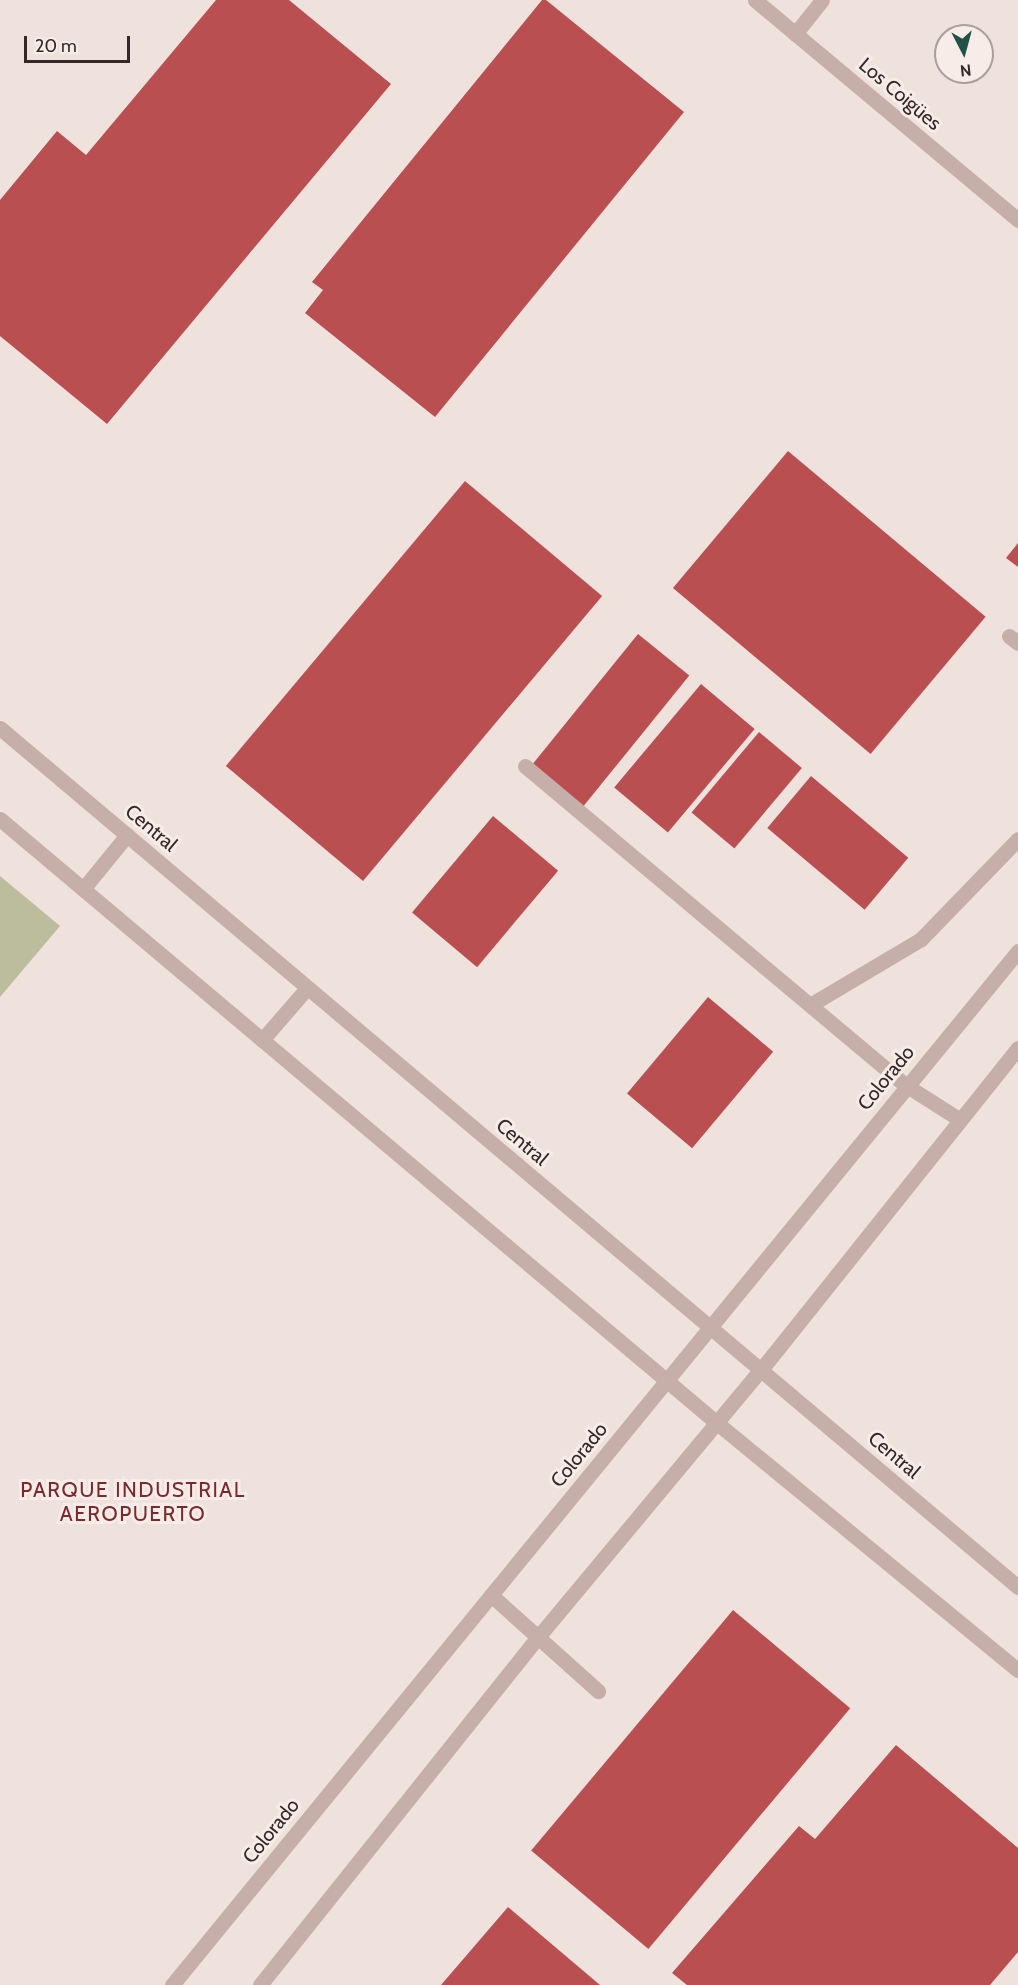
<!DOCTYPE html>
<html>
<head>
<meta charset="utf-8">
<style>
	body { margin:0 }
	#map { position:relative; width:1018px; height:1985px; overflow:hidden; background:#efe1dc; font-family:Cabin,sans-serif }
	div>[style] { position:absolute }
	.green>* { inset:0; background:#bbbd9d }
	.building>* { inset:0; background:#ba4f52; transform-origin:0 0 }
	.service>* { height:15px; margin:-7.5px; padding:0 7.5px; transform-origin:7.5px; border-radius:7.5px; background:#c6aea9 }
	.minor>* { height:15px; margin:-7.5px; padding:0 7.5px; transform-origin:7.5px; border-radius:7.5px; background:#c6aea9 }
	span { translate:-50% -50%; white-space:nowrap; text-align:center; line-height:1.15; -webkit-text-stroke:6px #f7ece8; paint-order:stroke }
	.street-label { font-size:20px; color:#342928 }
	.neighbourhood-label { font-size:21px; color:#7b292c; letter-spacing:1.5px }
	.north { position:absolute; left:934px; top:24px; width:60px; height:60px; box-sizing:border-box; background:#f7ece8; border:2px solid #a99e9b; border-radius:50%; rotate:174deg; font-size:16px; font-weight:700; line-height:24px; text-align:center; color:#342928 }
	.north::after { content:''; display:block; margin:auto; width:21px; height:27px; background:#225148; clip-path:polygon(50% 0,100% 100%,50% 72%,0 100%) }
	.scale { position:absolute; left:24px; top:36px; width:106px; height:27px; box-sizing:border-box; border:3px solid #342928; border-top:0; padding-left:8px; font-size:18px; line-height:21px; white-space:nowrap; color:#342928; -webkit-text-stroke:4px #f7ece8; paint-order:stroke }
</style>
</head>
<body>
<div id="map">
	<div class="green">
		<i style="clip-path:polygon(0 876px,60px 926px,0 997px)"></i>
	</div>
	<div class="building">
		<i style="clip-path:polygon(216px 0,289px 0,391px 84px,107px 424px,0 336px,0 200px,57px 131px,86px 155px)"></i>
		<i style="clip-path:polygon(542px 0,546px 0,684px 112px,435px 417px,305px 313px,323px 290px,312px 282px)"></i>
		<i style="left:788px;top:451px;width:258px;height:179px;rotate:40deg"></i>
		<i style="left:465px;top:481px;width:179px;height:372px;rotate:40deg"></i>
		<i style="clip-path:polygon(1018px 543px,1018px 567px,1006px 558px)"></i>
		<i style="left:638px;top:634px;width:66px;height:169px;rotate:39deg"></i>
		<i style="left:701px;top:684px;width:70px;height:135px;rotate:40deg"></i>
		<i style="left:759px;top:732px;width:56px;height:105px;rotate:40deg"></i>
		<i style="left:811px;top:776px;width:127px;height:68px;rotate:40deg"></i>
		<i style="left:493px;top:816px;width:85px;height:126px;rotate:40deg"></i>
		<i style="left:708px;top:997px;width:85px;height:126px;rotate:40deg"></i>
		<i style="left:733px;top:1610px;width:153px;height:314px;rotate:40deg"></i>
		<i style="clip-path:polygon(896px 1745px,1018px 1848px,1018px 1952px,990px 1985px,687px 1985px,672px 1973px,799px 1826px,815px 1839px)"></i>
		<i style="clip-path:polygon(508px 1907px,600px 1985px,441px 1985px)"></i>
	</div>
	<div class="service">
		<i style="left:795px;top:34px;width:43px;rotate:-51.5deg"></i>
		<i style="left:1009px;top:636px;width:11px;rotate:38deg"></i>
		<i style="left:525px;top:766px;width:498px;rotate:40deg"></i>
		<i style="left:907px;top:1086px;width:62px;rotate:32.4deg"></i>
		<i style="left:810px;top:1005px;width:129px;rotate:-30.7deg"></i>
		<i style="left:921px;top:939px;width:139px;rotate:-45.9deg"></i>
		<i style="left:491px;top:1595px;width:144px;rotate:41.9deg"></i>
	</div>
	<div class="minor">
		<i style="left:755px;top:0;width:343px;rotate:39.9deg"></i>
		<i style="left:0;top:728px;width:1332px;rotate:40.16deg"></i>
		<i style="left:0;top:819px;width:937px;rotate:40.11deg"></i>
		<i style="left:717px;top:1423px;width:389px;rotate:39.4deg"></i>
		<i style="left:83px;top:889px;width:70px;rotate:-50.8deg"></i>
		<i style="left:262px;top:1040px;width:69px;rotate:-49.1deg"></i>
		<i style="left:172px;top:1985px;width:1336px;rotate:-50.71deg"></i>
		<i style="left:260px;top:1985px;width:445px;rotate:-51.4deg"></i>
		<i style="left:538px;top:1637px;width:346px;rotate:-50.2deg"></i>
		<i style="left:760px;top:1371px;width:413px;rotate:-51.4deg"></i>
	</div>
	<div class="street-label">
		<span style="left:900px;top:94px;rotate:40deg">Los Coigües</span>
		<span style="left:151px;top:828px;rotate:40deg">Central</span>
		<span style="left:886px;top:1078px;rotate:-51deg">Colorado</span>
		<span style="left:522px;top:1142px;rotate:40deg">Central</span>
		<span style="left:579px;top:1455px;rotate:-51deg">Colorado</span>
		<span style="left:894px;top:1455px;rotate:40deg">Central</span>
		<span style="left:271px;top:1831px;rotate:-51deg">Colorado</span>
	</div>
	<div class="neighbourhood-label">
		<span style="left:133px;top:1502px">PARQUE INDUSTRIAL<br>AEROPUERTO</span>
	</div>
	<div class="north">N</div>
	<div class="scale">20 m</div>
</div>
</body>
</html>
